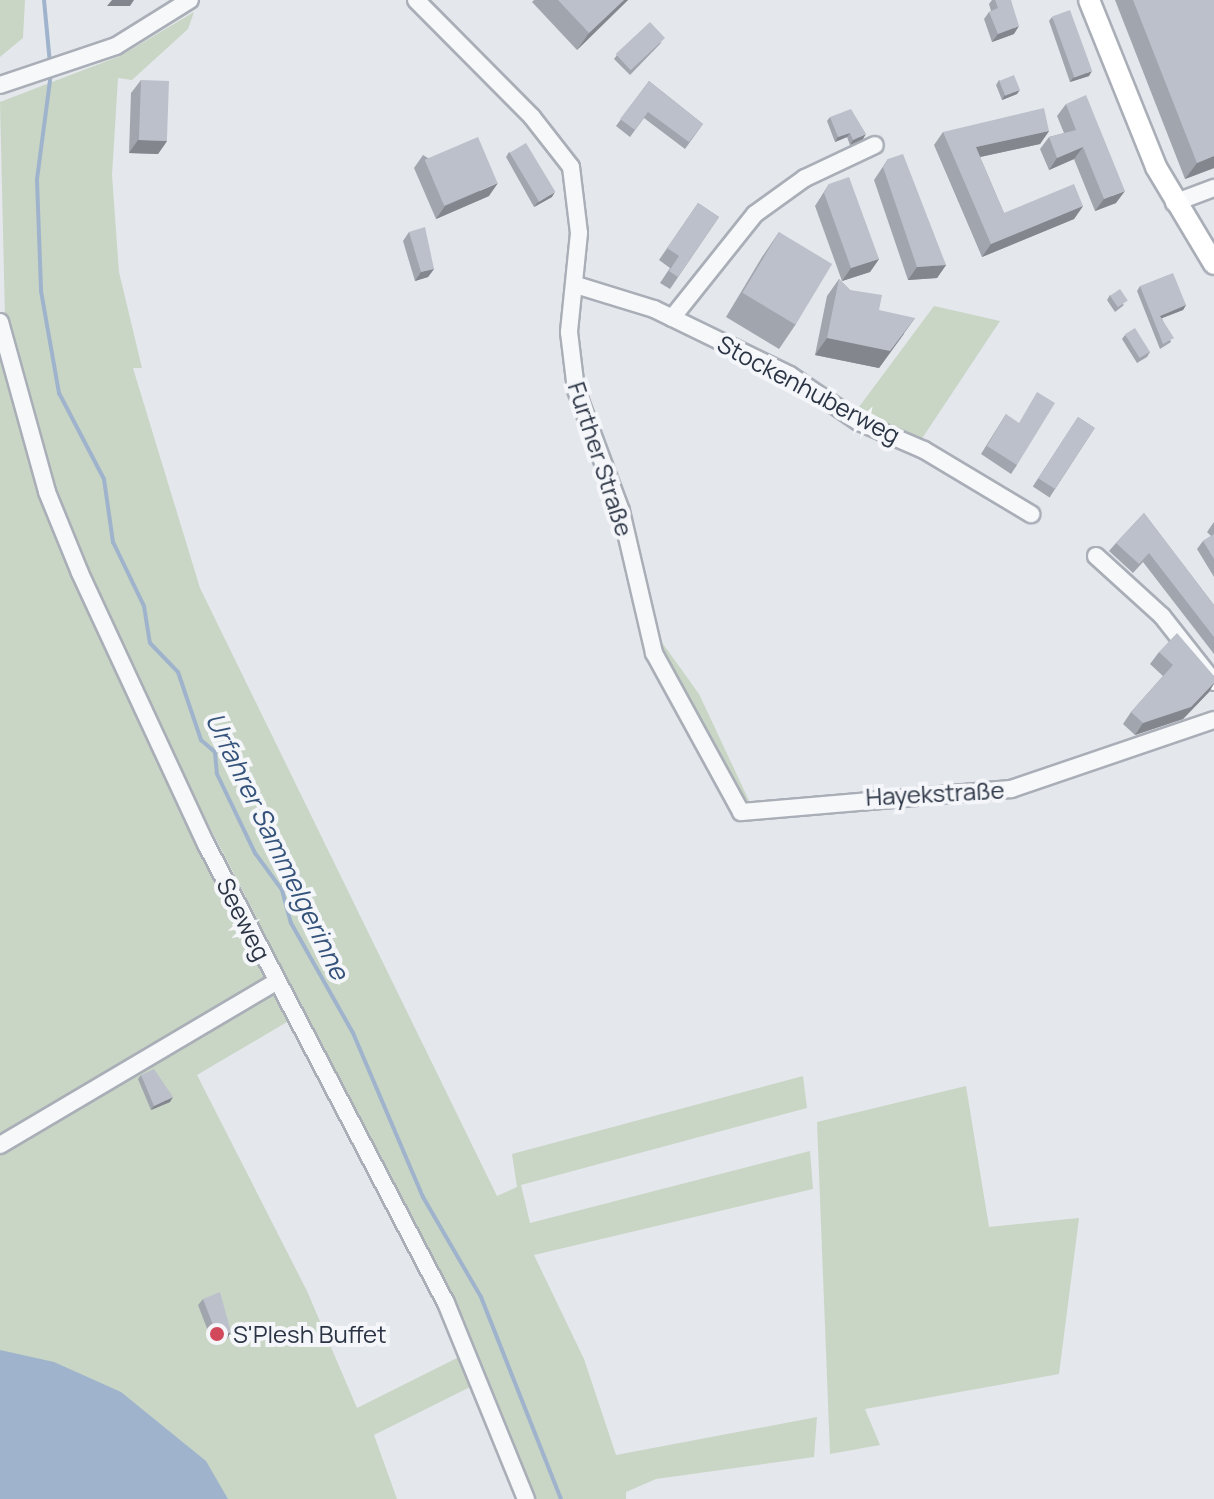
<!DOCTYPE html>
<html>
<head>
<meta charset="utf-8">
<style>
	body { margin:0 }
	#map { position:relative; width:1214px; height:1499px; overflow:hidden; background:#e4e7ec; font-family:Manrope,sans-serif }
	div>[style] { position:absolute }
	.green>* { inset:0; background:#c9d6c5 }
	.water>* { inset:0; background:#9fb4cc }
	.stream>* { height:4px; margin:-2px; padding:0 2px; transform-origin:2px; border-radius:2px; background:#9fb4cc }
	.roads { filter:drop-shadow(2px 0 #a9aeb7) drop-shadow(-2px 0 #a9aeb7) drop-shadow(0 2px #a9aeb7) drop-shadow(0 -2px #a9aeb7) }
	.minor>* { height:16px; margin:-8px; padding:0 8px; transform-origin:8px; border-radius:8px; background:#f7f8fa }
	.major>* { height:20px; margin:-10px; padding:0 10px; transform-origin:10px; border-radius:10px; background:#fff }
	.wall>* { inset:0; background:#a1a5ae; transform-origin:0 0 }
	.shaded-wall>* { inset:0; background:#83868d }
	.building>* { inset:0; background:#bbc0ca; transform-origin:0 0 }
	.dots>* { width:22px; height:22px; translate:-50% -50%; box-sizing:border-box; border:4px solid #f4f6f9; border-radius:50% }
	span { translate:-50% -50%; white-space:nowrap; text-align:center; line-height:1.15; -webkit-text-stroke:8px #f4f6f9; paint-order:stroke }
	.street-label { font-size:24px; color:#2b3445 }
	.poi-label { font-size:24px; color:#2b3445 }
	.left { translate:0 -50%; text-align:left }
	.water-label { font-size:26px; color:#34527a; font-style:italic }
</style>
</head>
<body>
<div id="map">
	<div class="green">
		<i style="clip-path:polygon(0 0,25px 0,23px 38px,0 57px)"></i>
		<i style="clip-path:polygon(194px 12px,188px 29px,132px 80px,118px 78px,112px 175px,119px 272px,142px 368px,133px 368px,200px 588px,497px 1196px,517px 1187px,512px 1154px,803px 1076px,807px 1108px,521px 1185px,530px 1223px,810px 1151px,813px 1189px,534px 1255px,584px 1359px,616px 1455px,817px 1417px,814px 1457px,656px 1479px,626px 1492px,626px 1499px,532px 1499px,500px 1408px,419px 1233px,138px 688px,56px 496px,5px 317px,0 102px,120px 56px)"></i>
		<i style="clip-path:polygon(934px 306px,1000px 321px,921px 440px,856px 411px)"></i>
		<i style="clip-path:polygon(0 351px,45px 507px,77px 585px,159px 763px,292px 1019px,197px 1075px,307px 1291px,357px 1408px,465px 1354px,478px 1383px,374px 1435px,397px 1499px,0 1499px)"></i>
		<i style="clip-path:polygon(648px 623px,699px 694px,752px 807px,744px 805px)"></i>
		<i style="clip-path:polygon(966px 1086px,989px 1227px,1079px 1218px,1059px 1374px,865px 1409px,880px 1445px,830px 1454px,817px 1122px)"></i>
	</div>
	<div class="water">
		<i style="clip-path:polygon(0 1350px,54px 1362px,121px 1392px,206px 1461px,228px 1499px,0 1499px)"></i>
	</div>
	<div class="stream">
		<i style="left:44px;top:0;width:64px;rotate:84.6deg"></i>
		<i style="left:51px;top:73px;width:108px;rotate:97.5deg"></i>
		<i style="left:37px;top:180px;width:111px;rotate:87.9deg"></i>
		<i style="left:41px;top:291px;width:104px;rotate:80deg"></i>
		<i style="left:59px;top:393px;width:97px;rotate:62.4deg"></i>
		<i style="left:104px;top:479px;width:64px;rotate:81.9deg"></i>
		<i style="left:113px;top:542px;width:71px;rotate:64.2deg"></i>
		<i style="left:144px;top:606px;width:37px;rotate:81deg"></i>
		<i style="left:150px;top:643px;width:40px;rotate:46deg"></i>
		<i style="left:178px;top:672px;width:72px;rotate:71.3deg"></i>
		<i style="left:201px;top:740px;width:18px;rotate:41deg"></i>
		<i style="left:215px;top:752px;width:22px;rotate:85deg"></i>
		<i style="left:217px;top:774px;width:88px;rotate:64.3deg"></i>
		<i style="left:255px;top:853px;width:46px;rotate:53.9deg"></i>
		<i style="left:282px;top:890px;width:34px;rotate:75deg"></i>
		<i style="left:291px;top:923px;width:126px;rotate:60.6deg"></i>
		<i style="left:353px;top:1033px;width:178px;rotate:66.9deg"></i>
		<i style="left:423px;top:1197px;width:116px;rotate:59.9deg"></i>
		<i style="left:481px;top:1297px;width:217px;rotate:68.4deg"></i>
	</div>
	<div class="roads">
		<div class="minor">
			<i style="left:416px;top:0;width:165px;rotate:45.2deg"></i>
			<i style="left:532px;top:117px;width:63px;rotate:52deg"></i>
			<i style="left:571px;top:167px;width:66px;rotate:83.1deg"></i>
			<i style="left:579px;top:233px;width:100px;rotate:95.8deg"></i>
			<i style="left:569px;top:332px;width:58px;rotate:83.1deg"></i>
			<i style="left:576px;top:390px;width:129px;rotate:69.6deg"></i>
			<i style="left:621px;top:511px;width:146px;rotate:76.9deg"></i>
			<i style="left:654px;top:653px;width:181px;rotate:61.3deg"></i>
			<i style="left:741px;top:812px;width:271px;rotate:-4.9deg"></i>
			<i style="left:1011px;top:789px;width:214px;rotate:-18.8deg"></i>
			<i style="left:0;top:85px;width:122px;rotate:-18.6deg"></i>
			<i style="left:116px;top:46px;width:87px;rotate:-31.9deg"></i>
			<i style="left:1174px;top:203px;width:43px;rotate:-20.6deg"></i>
			<i style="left:576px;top:285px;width:82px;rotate:17.1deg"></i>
			<i style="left:654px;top:309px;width:151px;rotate:25.9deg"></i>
			<i style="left:790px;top:375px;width:83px;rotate:34.3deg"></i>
			<i style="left:859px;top:422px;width:71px;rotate:23.3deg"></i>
			<i style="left:924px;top:450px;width:125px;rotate:30.9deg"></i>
			<i style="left:672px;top:318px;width:133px;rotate:-51.4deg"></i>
			<i style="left:755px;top:214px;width:62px;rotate:-35.8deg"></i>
			<i style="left:805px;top:178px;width:77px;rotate:-25.2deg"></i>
			<i style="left:0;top:322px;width:176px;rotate:74.5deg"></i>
			<i style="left:47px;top:492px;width:87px;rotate:67.8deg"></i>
			<i style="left:80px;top:573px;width:299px;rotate:65.1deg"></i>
			<i style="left:206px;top:844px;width:518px;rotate:62.4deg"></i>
			<i style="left:446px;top:1303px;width:212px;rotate:67.8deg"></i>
			<i style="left:1096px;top:556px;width:89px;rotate:42.3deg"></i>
			<i style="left:1162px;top:616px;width:84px;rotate:51.8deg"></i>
			<i style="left:0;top:1145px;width:321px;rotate:-30.6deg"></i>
		</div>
		<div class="major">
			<i style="left:1089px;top:0;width:180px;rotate:68.1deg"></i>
			<i style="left:1156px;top:167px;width:113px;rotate:59.1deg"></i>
		</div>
	</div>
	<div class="wall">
		<i style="clip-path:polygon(534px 0,628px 0,577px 50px,532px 2px)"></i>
		<i style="clip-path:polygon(992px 0,1011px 0,1014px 34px,992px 42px,984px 19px,989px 12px,991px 11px,989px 4px)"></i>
		<i style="clip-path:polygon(1115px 0,1214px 0,1214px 168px,1185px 179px)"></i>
		<i style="clip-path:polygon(1052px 17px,1089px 76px,1070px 82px,1049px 21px)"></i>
		<i style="clip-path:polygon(662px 42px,630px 75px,614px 59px,617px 55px)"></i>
		<i style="clip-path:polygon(141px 80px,167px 141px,158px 154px,129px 153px,131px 93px)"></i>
		<i style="clip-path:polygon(999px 80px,1017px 94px,1002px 100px,996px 85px)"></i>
		<i style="clip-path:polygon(649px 81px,703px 124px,685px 149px,644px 118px,630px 137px,616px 126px)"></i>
		<i style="clip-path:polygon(1066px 104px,1116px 203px,1095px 211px,1074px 159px,1049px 170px,1040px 149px,1049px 137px,1064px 133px,1057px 116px)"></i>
		<i style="clip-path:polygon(830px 117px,863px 139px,850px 145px,847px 137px,835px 142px,827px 121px)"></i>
		<i style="clip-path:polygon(1049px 131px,1040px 144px,980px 157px,1004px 213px,1083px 206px,1074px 219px,982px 257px,934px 145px,943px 132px)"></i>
		<i style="clip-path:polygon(509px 152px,552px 197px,534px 207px,506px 157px)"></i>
		<i style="clip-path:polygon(423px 155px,489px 196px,436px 219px,414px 168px)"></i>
		<i style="clip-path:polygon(888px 159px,946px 265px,937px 278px,908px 280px,874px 180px)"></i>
		<i style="clip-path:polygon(829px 184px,879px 259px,870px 272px,842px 281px,815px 206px)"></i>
		<i style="clip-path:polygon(698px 203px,719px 217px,670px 289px,660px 283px,670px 268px,659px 260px)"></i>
		<i style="clip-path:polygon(409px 232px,434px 269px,428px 277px,415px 281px,403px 241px)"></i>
		<i style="clip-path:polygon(779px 232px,796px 324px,779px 349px,726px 317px,762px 257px)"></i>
		<i style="clip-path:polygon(839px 279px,850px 290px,879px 310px,904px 334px,879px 368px,815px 355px,827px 296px)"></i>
		<i style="clip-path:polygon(1140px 286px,1186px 305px,1183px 310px,1162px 318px,1171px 342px,1160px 349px,1137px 291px)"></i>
		<i style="clip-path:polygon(1110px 295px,1124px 305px,1115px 312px,1107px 300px)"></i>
		<i style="clip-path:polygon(1125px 335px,1150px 352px,1147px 357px,1137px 363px,1122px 339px)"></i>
		<i style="clip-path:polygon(1006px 414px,1017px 465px,1011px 474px,981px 454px)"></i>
		<i style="left:1078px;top:417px;width:20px;height:83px;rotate:33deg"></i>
		<i style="clip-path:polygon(1144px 513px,1214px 605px,1214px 654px,1143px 562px,1133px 573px,1109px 551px,1116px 543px)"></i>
		<i style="clip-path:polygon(1214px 522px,1214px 577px,1197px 549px,1203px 541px,1211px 536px,1207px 532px)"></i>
		<i style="clip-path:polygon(1159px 652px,1214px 676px,1214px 684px,1209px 692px,1183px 719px,1135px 735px,1123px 724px,1131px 712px,1163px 676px,1150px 664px)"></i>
		<i style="clip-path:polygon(141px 1075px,170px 1102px,151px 1110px,138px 1079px)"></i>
		<i style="clip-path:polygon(203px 1299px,227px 1339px,213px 1344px,198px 1305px)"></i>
	</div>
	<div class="shaded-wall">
		<i style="clip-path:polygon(112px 0,134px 0,130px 6px,107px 6px)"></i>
		<i style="clip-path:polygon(624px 0,628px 0,577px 50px,589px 33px)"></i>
		<i style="clip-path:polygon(1019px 26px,1014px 34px,992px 42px,998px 34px)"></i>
		<i style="clip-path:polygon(1092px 71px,1089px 76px,1070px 82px,1073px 78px)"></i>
		<i style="clip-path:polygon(1020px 90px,1017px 94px,1002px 100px,1005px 95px)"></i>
		<i style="clip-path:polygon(1049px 131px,1040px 144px,966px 160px,976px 147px)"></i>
		<i style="clip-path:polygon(850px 133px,847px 137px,835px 142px,838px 137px)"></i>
		<i style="clip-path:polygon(866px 134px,863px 139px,850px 145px,853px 140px)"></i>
		<i style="clip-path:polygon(138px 140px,167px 141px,158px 154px,129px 153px)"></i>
		<i style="clip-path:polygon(1083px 147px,1074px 159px,1049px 170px,1057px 158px)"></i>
		<i style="clip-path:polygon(1214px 156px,1214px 168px,1185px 179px,1197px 163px)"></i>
		<i style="clip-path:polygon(498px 183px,489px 196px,436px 219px,445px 206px)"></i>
		<i style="clip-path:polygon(1125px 191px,1116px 203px,1095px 211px,1104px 199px)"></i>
		<i style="clip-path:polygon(555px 192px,552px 197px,534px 207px,537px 203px)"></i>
		<i style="clip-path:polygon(1083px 206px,1074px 219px,982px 257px,991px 244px)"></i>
		<i style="clip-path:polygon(879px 259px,870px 272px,842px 281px,851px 268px)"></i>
		<i style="clip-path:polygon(946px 265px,937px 278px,908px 280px,917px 267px)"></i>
		<i style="clip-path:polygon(434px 269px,428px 277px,415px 281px,421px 272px)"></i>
		<i style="clip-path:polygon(1186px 305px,1183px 310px,1157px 320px,1160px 316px)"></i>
		<i style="clip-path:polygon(915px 318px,879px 368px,815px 355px,827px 338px)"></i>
		<i style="clip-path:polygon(1214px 683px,1209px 692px,1183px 719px,1135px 735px,1143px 723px)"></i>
		<i style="clip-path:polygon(173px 1097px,170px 1102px,151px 1110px,154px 1106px)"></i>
		<i style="clip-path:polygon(231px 1332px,227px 1339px,213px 1344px,218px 1338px)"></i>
	</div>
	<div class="building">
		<i style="clip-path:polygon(558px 0,624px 0,589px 33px)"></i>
		<i style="clip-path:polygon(995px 0,1011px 0,1019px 26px,998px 34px,989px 12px,998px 8px)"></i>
		<i style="clip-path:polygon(1133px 0,1214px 0,1214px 156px,1197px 163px)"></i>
		<i style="left:1070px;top:10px;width:65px;height:19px;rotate:70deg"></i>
		<i style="left:650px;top:22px;width:22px;height:47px;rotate:47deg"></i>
		<i style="left:1014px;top:75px;width:16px;height:16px;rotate:68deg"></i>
		<i style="left:141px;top:80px;width:28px;height:60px;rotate:2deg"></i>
		<i style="clip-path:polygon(649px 81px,703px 124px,689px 142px,648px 112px,635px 130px,620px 119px)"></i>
		<i style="clip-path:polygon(1086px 95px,1125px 191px,1104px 199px,1083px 147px,1057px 158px,1049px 137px,1076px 130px,1066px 104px)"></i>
		<i style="clip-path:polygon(1044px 108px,1049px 131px,976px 147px,1004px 213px,1074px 184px,1083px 206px,991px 244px,943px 132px)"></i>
		<i style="clip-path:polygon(851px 109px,866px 134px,853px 140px,850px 133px,838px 137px,830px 117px)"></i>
		<i style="left:478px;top:137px;width:50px;height:58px;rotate:67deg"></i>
		<i style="left:526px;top:143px;width:57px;height:19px;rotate:59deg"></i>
		<i style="clip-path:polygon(903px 154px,946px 265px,917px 267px,883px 167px,888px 159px)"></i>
		<i style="clip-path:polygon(849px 177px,879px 259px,851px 268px,824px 193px,829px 184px)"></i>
		<i style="clip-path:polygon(698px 203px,719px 217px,678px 277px,669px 271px,679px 256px,667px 248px)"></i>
		<i style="clip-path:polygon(425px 227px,434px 269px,421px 272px,409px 232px)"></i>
		<i style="left:779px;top:232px;width:62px;height:71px;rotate:31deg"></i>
		<i style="clip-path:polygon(1173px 273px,1186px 305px,1160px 316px,1174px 338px,1163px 344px,1140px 286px)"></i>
		<i style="clip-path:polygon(839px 279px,850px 290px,882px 295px,879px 310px,915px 318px,890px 351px,827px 338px)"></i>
		<i style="left:1120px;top:289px;width:14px;height:12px;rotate:56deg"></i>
		<i style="left:1135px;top:328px;width:28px;height:12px;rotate:58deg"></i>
		<i style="clip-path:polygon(1037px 392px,1055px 403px,1017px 465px,987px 446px,1006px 414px,1019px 423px)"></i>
		<i style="left:1078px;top:417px;width:20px;height:73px;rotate:33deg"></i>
		<i style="clip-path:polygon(1144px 513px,1214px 605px,1214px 637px,1149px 553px,1139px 564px,1116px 543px)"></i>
		<i style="clip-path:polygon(1214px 534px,1214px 559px,1203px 541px)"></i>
		<i style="clip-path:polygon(1177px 633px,1214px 676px,1214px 683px,1191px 707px,1143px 723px,1131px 712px,1173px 665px,1159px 652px)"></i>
		<i style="clip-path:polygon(154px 1069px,173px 1097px,154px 1106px,141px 1075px)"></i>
		<i style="clip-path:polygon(220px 1292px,231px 1332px,218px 1338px,203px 1299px)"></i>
	</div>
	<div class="dots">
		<i style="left:217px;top:1334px;background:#d1495b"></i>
	</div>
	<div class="street-label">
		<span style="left:809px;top:389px;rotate:28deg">Stockenhuberweg</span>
		<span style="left:601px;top:459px;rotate:72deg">Further Straße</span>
		<span style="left:935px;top:793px;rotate:-3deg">Hayekstraße</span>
		<span style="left:244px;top:919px;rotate:63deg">Seeweg</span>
	</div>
	<div class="poi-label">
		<span class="left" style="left:233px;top:1334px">S'Plesh Buffet</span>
	</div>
	<div class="water-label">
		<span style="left:277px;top:846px;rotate:64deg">Urfahrer Sammelgerinne</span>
	</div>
</div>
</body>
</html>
